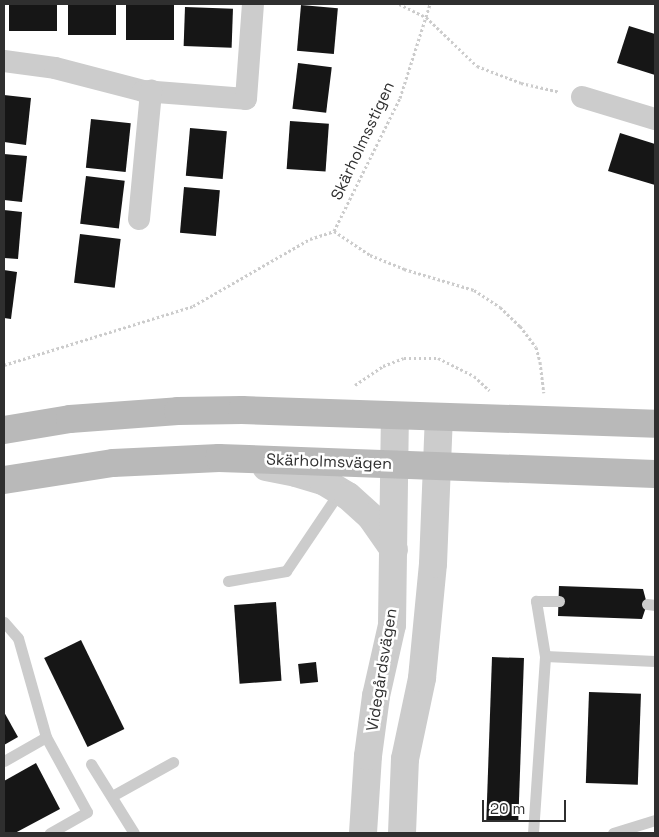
<!DOCTYPE html>
<html>
<head>
<meta charset="utf-8">
<style>
	body { margin:0 }
	#map { position:relative; width:659px; height:837px; overflow:hidden; background:#fff; font-family:"Space Grotesk",sans-serif }
	div>[style] { position:absolute }
	.building>* { inset:0; background:#161616; transform-origin:0 0 }
	.path>* { height:3px; margin-top:-1.5px; transform-origin:0; background:repeating-linear-gradient(90deg,#ccc 0 2.5px,transparent 0 5px) }
	.service>* { height:11px; margin:-5.5px; padding:0 5.5px; transform-origin:5.5px; border-radius:5.5px; background:#ccc }
	.minor>* { height:22px; margin:-11px; padding:0 11px; transform-origin:11px; border-radius:11px; background:#ccc }
	.tertiary>* { height:28px; margin:-14px; padding:0 14px; transform-origin:14px; border-radius:14px; background:#ccc }
	.secondary>* { height:28px; margin:-14px; padding:0 14px; transform-origin:14px; border-radius:14px; background:#b9b9b9 }
	span { translate:-50% -50%; white-space:nowrap; text-align:center; line-height:1.15; -webkit-text-stroke:5px #fff; paint-order:stroke }
	.street-label { font-size:16px; color:#2f2f2f }
	.frame { position:absolute; inset:0; border:5px solid #2f2f2f; pointer-events:none }
	.scale { position:absolute; left:482px; top:800px; width:84px; height:22px; box-sizing:border-box; border:2px solid #2f2f2f; border-top:0; padding-left:6px; font-size:15px; line-height:18px; white-space:nowrap; color:#2f2f2f; -webkit-text-stroke:4px #fff; paint-order:stroke }
</style>
</head>
<body>
<div id="map">
	<div class="building">
		<i style="left:9px;top:4px;width:48px;height:27px"></i>
		<i style="left:68px;top:4px;width:48px;height:31px"></i>
		<i style="left:126px;top:4px;width:48px;height:36px"></i>
		<i style="left:301px;top:5px;width:37px;height:46px;rotate:5deg"></i>
		<i style="left:185px;top:7px;width:48px;height:39px;rotate:2deg"></i>
		<i style="clip-path:polygon(629px 26px,655px 34px,655px 75px,617px 63px)"></i>
		<i style="left:298px;top:63px;width:34px;height:46px;rotate:7deg"></i>
		<i style="clip-path:polygon(4px 95px,31px 98px,26px 145px,4px 142px)"></i>
		<i style="left:91px;top:119px;width:40px;height:49px;rotate:6deg"></i>
		<i style="left:290px;top:121px;width:39px;height:48px;rotate:4deg"></i>
		<i style="left:190px;top:128px;width:37px;height:48px;rotate:5deg"></i>
		<i style="clip-path:polygon(620px 133px,655px 144px,655px 185px,608px 171px)"></i>
		<i style="clip-path:polygon(4px 154px,27px 156px,22px 202px,4px 200px)"></i>
		<i style="left:86px;top:176px;width:39px;height:48px;rotate:7deg"></i>
		<i style="left:184px;top:187px;width:36px;height:46px;rotate:5deg"></i>
		<i style="clip-path:polygon(4px 210px,22px 212px,18px 259px,4px 258px)"></i>
		<i style="left:80px;top:234px;width:41px;height:49px;rotate:7deg"></i>
		<i style="clip-path:polygon(4px 270px,17px 272px,11px 319px,4px 318px)"></i>
		<i style="clip-path:polygon(559px 586px,643px 589px,647px 604px,642px 619px,558px 616px)"></i>
		<i style="left:276px;top:602px;width:79px;height:42px;rotate:86deg"></i>
		<i style="left:81px;top:640px;width:99px;height:41px;rotate:64deg"></i>
		<i style="left:492px;top:657px;width:32px;height:164px;rotate:2deg"></i>
		<i style="left:316px;top:662px;width:20px;height:18px;rotate:84deg"></i>
		<i style="left:589px;top:692px;width:52px;height:91px;rotate:2deg"></i>
		<i style="clip-path:polygon(4px 712px,18px 737px,4px 745px)"></i>
		<i style="clip-path:polygon(36px 763px,60px 809px,15px 833px,4px 833px,4px 781px)"></i>
	</div>
	<div class="path">
		<i style="left:399px;top:4px;width:30px;rotate:26deg"></i>
		<i style="left:426px;top:17px;width:71px;rotate:43.9deg"></i>
		<i style="left:477px;top:66px;width:47px;rotate:21.1deg"></i>
		<i style="left:521px;top:83px;width:39px;rotate:13deg"></i>
		<i style="left:334px;top:231px;width:43px;rotate:33.7deg"></i>
		<i style="left:370px;top:255px;width:37px;rotate:22deg"></i>
		<i style="left:404px;top:269px;width:73px;rotate:16.7deg"></i>
		<i style="left:474px;top:290px;width:31px;rotate:33deg"></i>
		<i style="left:500px;top:307px;width:28px;rotate:44deg"></i>
		<i style="left:520px;top:326px;width:26px;rotate:53deg"></i>
		<i style="left:536px;top:347px;width:16px;rotate:75deg"></i>
		<i style="left:540px;top:362px;width:31px;rotate:83deg"></i>
		<i style="left:334px;top:231px;width:148px;rotate:-63.6deg"></i>
		<i style="left:400px;top:98px;width:99px;rotate:-72.3deg"></i>
		<i style="left:4px;top:365px;width:198px;rotate:-17.3deg"></i>
		<i style="left:193px;top:306px;width:135px;rotate:-29.8deg"></i>
		<i style="left:310px;top:239px;width:25px;rotate:-18deg"></i>
		<i style="left:355px;top:385px;width:34px;rotate:-34deg"></i>
		<i style="left:383px;top:366px;width:22px;rotate:-21deg"></i>
		<i style="left:404px;top:358px;width:34px"></i>
		<i style="left:438px;top:358px;width:40px;rotate:26.6deg"></i>
		<i style="left:474px;top:376px;width:21px;rotate:43deg"></i>
	</div>
	<div class="service">
		<i style="left:228px;top:581px;width:59px;rotate:-9.8deg"></i>
		<i style="left:286px;top:571px;width:97px;rotate:-56deg"></i>
		<i style="left:647px;top:604px;width:8px;rotate:7deg"></i>
		<i style="left:4px;top:622px;width:21px;rotate:49deg"></i>
		<i style="left:18px;top:638px;width:103px;rotate:74.2deg"></i>
		<i style="left:46px;top:737px;width:85px;rotate:61.3deg"></i>
		<i style="left:87px;top:812px;width:43px;rotate:150.4deg"></i>
		<i style="left:545px;top:656px;width:56px;rotate:-99.3deg"></i>
		<i style="left:536px;top:601px;width:23px"></i>
		<i style="left:4px;top:761px;width:48px;rotate:-29.7deg"></i>
		<i style="left:91px;top:764px;width:81px;rotate:58.1deg"></i>
		<i style="left:112px;top:796px;width:70px;rotate:-29.1deg"></i>
		<i style="left:533px;top:833px;width:177px;rotate:-86.1deg"></i>
		<i style="left:545px;top:656px;width:110px;rotate:2.6deg"></i>
		<i style="left:613px;top:833px;width:44px;rotate:-17.2deg"></i>
	</div>
	<div class="minor">
		<i style="left:4px;top:61px;width:51px;rotate:7.8deg"></i>
		<i style="left:55px;top:68px;width:91px;rotate:14.6deg"></i>
		<i style="left:143px;top:91px;width:103px;rotate:4.4deg"></i>
		<i style="left:246px;top:99px;width:95px;rotate:-85.8deg"></i>
		<i style="left:582px;top:97px;width:76px;rotate:16.8deg"></i>
		<i style="left:139px;top:219px;width:129px;rotate:-84.6deg"></i>
	</div>
	<div class="tertiary">
		<i style="left:266px;top:467px;width:31px;rotate:11deg"></i>
		<i style="left:296px;top:473px;width:28px;rotate:17deg"></i>
		<i style="left:323px;top:481px;width:29px;rotate:31deg"></i>
		<i style="left:348px;top:496px;width:31px;rotate:42deg"></i>
		<i style="left:371px;top:517px;width:40px;rotate:55.1deg"></i>
		<i style="left:363px;top:833px;width:77px;rotate:-86.3deg"></i>
		<i style="left:368px;top:756px;width:61px;rotate:-82.4deg"></i>
		<i style="left:376px;top:696px;width:73px;rotate:-77.3deg"></i>
		<i style="left:392px;top:625px;width:209px;rotate:-89.2deg"></i>
		<i style="left:402px;top:833px;width:74px;rotate:-87.7deg"></i>
		<i style="left:405px;top:759px;width:83px;rotate:-78.1deg"></i>
		<i style="left:422px;top:678px;width:115px;rotate:-84.5deg"></i>
		<i style="left:433px;top:564px;width:147px;rotate:-87.7deg"></i>
	</div>
	<div class="secondary">
		<i style="left:4px;top:430px;width:67px;rotate:-9.5deg"></i>
		<i style="left:70px;top:419px;width:108px;rotate:-4.2deg"></i>
		<i style="left:178px;top:411px;width:64px;rotate:-0.9deg"></i>
		<i style="left:242px;top:410px;width:413px;rotate:1.9deg"></i>
		<i style="left:4px;top:480px;width:110px;rotate:-8.9deg"></i>
		<i style="left:113px;top:463px;width:106px;rotate:-2.7deg"></i>
		<i style="left:219px;top:458px;width:436px;rotate:2.1deg"></i>
	</div>
	<div class="street-label">
		<span style="left:363px;top:141px;rotate:-65deg">Skärholmsstigen</span>
		<span style="left:329px;top:462px;rotate:2deg">Skärholmsvägen</span>
		<span style="left:382px;top:670px;rotate:-81deg">Videgårdsvägen</span>
	</div>
	<div class="frame"></div>
	<div class="scale">20 m</div>
</div>
</body>
</html>
